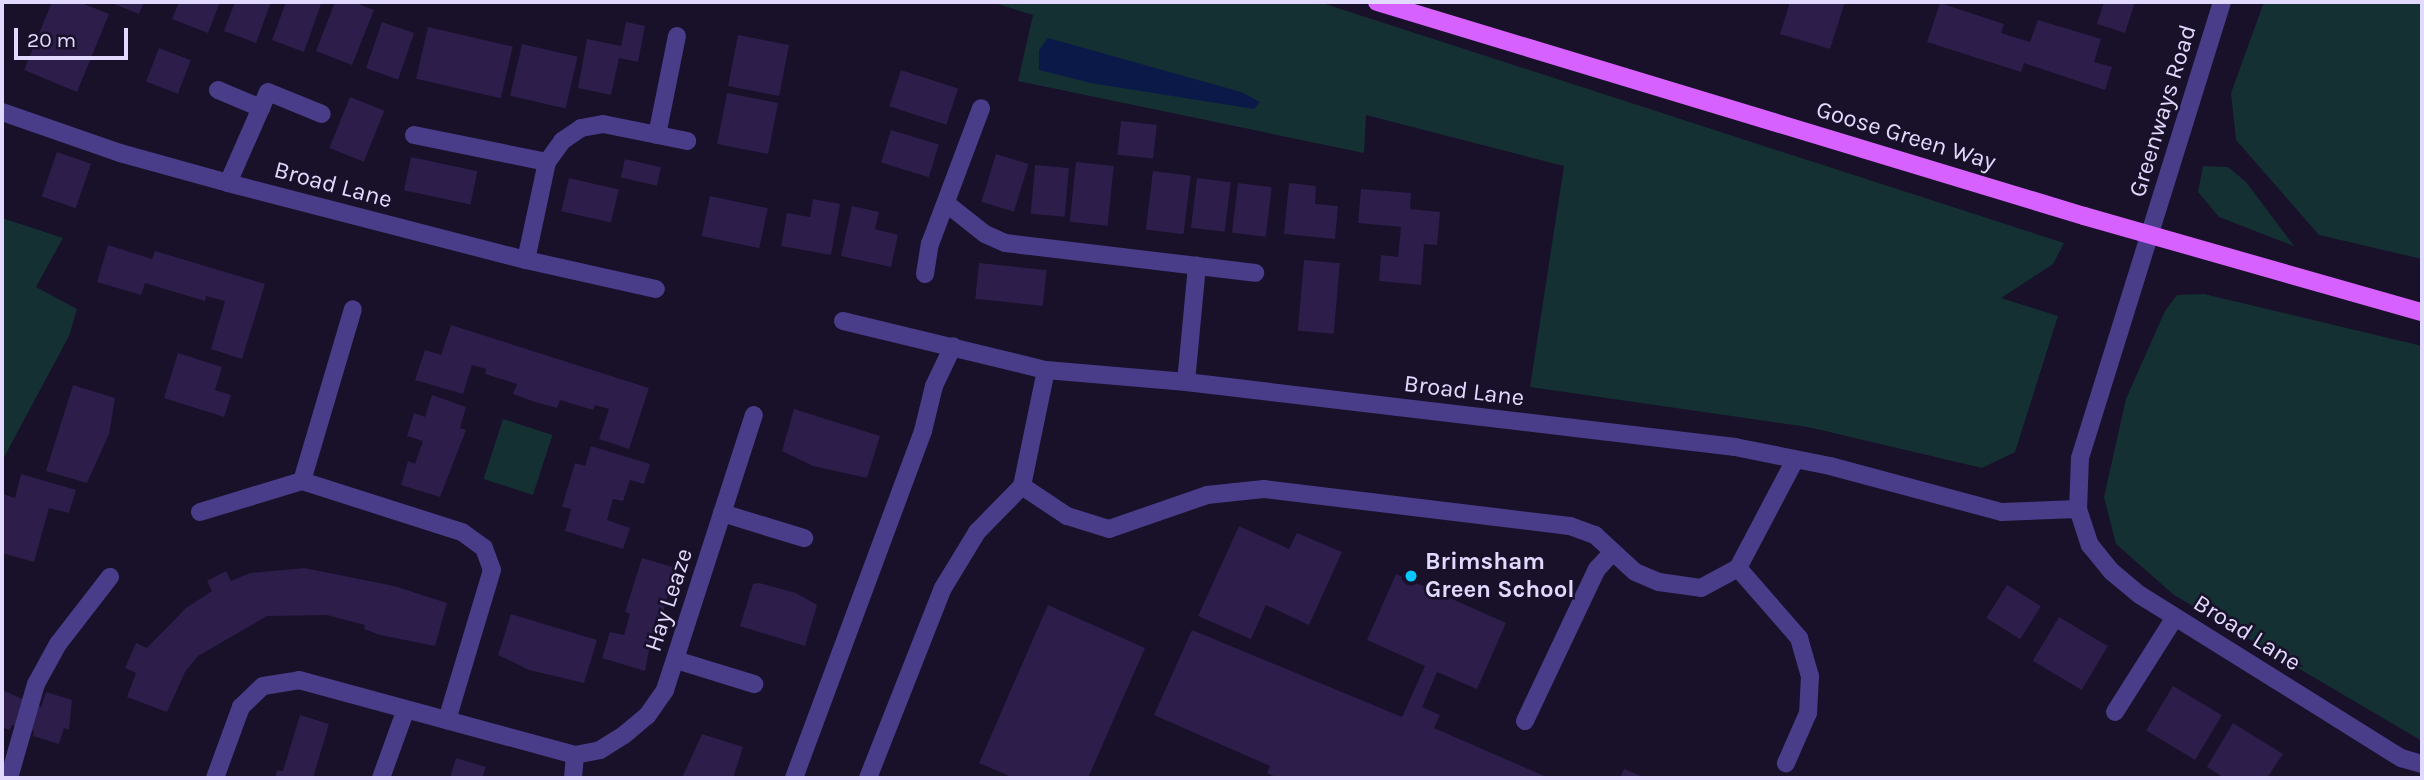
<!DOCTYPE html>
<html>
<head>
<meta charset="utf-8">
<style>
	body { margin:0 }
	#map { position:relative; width:2424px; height:780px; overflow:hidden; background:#181129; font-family:Karla,sans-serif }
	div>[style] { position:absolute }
	.green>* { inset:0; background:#143033; transform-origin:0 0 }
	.water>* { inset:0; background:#0b1948 }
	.building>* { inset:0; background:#2c1d4a; transform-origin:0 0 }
	.minor>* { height:18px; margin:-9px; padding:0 9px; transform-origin:9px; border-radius:9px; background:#493c88 }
	.major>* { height:18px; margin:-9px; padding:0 9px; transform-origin:9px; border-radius:9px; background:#d761fe }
	.dots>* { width:19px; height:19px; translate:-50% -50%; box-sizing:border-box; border:4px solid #181129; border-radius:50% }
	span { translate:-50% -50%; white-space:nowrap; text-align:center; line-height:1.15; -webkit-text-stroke:5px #181129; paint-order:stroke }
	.street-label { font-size:24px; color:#e2d9ff }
	.poi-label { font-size:24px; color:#e2d9ff; font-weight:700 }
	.left { translate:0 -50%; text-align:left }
	.frame { position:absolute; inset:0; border:4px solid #e2d9ff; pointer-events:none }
	.scale { position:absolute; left:14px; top:28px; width:114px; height:32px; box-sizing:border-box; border:4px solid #e2d9ff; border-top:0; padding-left:9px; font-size:21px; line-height:24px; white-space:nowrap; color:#e2d9ff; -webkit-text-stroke:5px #181129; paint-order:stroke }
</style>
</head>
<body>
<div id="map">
	<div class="green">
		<i style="clip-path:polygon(991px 2px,1319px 2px,2064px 243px,2053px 264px,2001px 298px,2058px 316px,2015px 452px,1982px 468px,1808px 427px,1530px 387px,1564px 166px,1366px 115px,1364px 153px,1018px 81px,1033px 15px)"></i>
		<i style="clip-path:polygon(2264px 2px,2422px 2px,2422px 259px,2319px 235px,2236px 140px,2231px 93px)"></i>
		<i style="clip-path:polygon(2203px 166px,2228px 167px,2246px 182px,2294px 246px,2219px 217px,2198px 192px)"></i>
		<i style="clip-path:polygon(2px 218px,63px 238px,36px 287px,77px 309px,69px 336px,2px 461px)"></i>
		<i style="clip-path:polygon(2204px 294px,2422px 346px,2422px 741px,2174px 595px,2116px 544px,2104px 497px,2126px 399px,2165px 311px,2177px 295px)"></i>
		<i style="left:503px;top:419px;width:52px;height:63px;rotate:18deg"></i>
	</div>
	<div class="water">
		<i style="clip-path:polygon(1048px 38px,1241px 92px,1260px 102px,1254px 109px,1091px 83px,1039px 70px,1039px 50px)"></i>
	</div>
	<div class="building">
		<i style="clip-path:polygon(52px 2px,79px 2px,109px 14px,77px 92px,24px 70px)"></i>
		<i style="clip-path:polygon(109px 2px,144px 2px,139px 14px)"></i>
		<i style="clip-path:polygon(179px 2px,220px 2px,208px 33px,172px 19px)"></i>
		<i style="clip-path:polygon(235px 2px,271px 2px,256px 43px,224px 31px)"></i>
		<i style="clip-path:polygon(286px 2px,321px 4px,304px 52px,272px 40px)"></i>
		<i style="clip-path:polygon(335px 2px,353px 2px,374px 10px,352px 65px,316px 51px)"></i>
		<i style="clip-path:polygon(1790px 2px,1845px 2px,1830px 49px,1780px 34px)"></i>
		<i style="clip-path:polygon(2104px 2px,2135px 2px,2125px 33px,2097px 24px)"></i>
		<i style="clip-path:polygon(1940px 3px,2004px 24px,2001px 33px,2030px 42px,2038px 20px,2101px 39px,2094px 62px,2112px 67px,2105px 90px,2024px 63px,2021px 72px,1927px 42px)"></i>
		<i style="left:382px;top:22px;width:34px;height:49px;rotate:19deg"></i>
		<i style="clip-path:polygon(626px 22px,645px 26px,638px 62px,619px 58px,611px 95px,578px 88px,587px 39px,621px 46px)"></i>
		<i style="left:428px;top:27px;width:87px;height:53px;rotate:13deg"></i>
		<i style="left:738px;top:35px;width:52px;height:52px;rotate:11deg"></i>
		<i style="left:522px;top:44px;width:57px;height:53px;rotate:13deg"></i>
		<i style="left:159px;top:48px;width:34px;height:36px;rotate:21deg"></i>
		<i style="left:901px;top:70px;width:60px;height:38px;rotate:18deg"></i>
		<i style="left:727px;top:93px;width:52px;height:52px;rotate:11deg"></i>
		<i style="left:350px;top:97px;width:37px;height:55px;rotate:22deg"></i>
		<i style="left:1121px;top:121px;width:36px;height:34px;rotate:6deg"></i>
		<i style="left:891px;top:130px;width:50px;height:34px;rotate:17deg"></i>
		<i style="left:57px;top:152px;width:36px;height:47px;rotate:19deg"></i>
		<i style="left:996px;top:154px;width:34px;height:50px;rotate:17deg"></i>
		<i style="left:411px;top:157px;width:68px;height:34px;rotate:12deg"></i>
		<i style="left:625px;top:159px;width:37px;height:19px;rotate:13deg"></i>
		<i style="left:1076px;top:162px;width:38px;height:60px;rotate:6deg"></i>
		<i style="left:1035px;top:165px;width:34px;height:49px;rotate:5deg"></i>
		<i style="left:1153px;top:171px;width:38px;height:59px;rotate:7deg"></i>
		<i style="left:569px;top:178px;width:51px;height:34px;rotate:13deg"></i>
		<i style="left:1197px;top:178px;width:34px;height:50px;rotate:7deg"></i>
		<i style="left:1238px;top:183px;width:34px;height:50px;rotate:7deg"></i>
		<i style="clip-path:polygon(1289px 183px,1316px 186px,1315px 204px,1338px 206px,1335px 239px,1284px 234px)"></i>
		<i style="clip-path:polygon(1361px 189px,1411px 193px,1410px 209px,1440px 212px,1437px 245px,1424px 244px,1421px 285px,1379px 281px,1381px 255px,1398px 257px,1401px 227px,1358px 223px)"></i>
		<i style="left:710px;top:196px;width:59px;height:41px;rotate:12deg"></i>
		<i style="clip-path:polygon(813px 199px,840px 204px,831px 255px,781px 246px,787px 213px,810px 217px)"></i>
		<i style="clip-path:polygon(852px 206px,879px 212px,875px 229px,898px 235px,891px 267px,841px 256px)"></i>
		<i style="clip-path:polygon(108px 245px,152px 259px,155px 251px,265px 284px,242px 359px,211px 349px,225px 301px,206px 296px,205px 301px,145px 283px,141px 295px,97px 282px)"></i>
		<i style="left:1304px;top:260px;width:36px;height:71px;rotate:5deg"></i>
		<i style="left:979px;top:263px;width:68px;height:36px;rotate:6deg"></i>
		<i style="clip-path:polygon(451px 325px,649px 388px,629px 449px,599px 439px,609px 409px,595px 405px,593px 410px,560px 400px,557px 408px,535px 402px,513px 394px,517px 384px,485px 374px,486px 369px,472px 365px,463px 394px,415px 380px,425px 350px,441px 355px)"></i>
		<i style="clip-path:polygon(178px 353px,222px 367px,215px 390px,231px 395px,224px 417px,164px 398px)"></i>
		<i style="clip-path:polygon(73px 385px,115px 398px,109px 434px,87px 483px,46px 471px)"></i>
		<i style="clip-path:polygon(432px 395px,466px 407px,460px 428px,466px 430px,440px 497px,401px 485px,408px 461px,415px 464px,423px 441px,407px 436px,414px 413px,425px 417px)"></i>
		<i style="clip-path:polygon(794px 409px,880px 436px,867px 478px,813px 466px,782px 451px)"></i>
		<i style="clip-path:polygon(591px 446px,650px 464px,644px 484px,630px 480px,623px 501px,613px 499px,607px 520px,630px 528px,623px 549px,565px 531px,571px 509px,562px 507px,575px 463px,585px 466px)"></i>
		<i style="clip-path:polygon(21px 474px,76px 490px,69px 513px,49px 508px,34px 562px,2px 553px,2px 500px,3px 494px,15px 498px)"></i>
		<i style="clip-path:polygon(1239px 526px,1289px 549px,1297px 533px,1342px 552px,1309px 625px,1266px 605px,1251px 639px,1198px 616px)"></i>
		<i style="clip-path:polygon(642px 558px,676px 568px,660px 622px,655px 620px,645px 671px,602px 658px,610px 632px,624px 635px,630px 614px,625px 612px)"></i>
		<i style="clip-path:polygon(304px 568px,394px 586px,447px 603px,435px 646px,380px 635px,364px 629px,365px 625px,327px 615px,267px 616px,198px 656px,185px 672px,167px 712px,127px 697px,136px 673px,125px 668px,136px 643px,147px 648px,186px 608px,212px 591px,207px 581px,226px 571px,231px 581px,250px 573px)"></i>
		<i style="clip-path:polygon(1396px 574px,1506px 623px,1477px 689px,1437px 672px,1422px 707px,1440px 715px,1434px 728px,1549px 778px,1278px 778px,1267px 773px,1270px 766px,1154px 715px,1192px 630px,1402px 717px,1425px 666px,1367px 640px)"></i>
		<i style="clip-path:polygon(759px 583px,796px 593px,817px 605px,805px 646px,740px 626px,753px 584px)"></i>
		<i style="left:2007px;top:585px;width:40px;height:39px;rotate:32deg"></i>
		<i style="clip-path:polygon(1048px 605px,1145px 648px,1088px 778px,1014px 778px,979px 763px)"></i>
		<i style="clip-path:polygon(511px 614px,597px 640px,584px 683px,529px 670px,498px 655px)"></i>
		<i style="left:2059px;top:617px;width:57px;height:51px;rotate:31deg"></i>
		<i style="left:2173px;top:686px;width:57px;height:52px;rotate:31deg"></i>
		<i style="clip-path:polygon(2px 690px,41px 707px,46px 692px,72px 700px,69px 730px,64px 728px,59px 744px,33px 736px,34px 731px,12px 725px,10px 730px,2px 727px)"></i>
		<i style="clip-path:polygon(300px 715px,329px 724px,313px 778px,275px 778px,277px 770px,283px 771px)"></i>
		<i style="clip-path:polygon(2233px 723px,2283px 754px,2267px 778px,2224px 778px,2207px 767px)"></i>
		<i style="clip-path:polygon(702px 734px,743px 747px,733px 778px,682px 778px)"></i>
		<i style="clip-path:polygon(456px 758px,486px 767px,482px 778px,450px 778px)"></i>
		<i style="clip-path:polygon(1624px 769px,1646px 778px,1620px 778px)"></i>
	</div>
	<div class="minor">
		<i style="left:2222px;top:2px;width:478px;rotate:107.3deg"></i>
		<i style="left:2080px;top:458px;width:51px;rotate:92.2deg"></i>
		<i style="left:2078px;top:509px;width:38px;rotate:72deg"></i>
		<i style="left:2090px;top:545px;width:33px;rotate:51deg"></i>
		<i style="left:2111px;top:571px;width:38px;rotate:40deg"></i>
		<i style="left:2140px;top:595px;width:308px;rotate:32deg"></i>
		<i style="left:2401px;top:758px;width:22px;rotate:16deg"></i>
		<i style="left:218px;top:90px;width:47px;rotate:22.7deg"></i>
		<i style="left:2px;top:112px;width:125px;rotate:19.2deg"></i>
		<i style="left:120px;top:153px;width:112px;rotate:15.5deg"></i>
		<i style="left:228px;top:183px;width:308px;rotate:14.5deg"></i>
		<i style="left:526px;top:260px;width:133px;rotate:12.6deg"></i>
		<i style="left:414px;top:135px;width:136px;rotate:11.5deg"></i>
		<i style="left:657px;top:135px;width:101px;rotate:-78.6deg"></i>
		<i style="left:228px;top:183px;width:99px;rotate:-66.3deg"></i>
		<i style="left:268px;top:92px;width:58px;rotate:22.2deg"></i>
		<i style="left:947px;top:204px;width:48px;rotate:38.3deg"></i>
		<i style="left:985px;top:234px;width:22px;rotate:24deg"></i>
		<i style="left:1005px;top:243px;width:252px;rotate:6.8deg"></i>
		<i style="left:526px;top:260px;width:100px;rotate:-77.9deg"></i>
		<i style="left:547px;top:162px;width:26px;rotate:-54deg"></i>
		<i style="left:562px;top:141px;width:23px;rotate:-34deg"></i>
		<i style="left:581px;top:128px;width:22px;rotate:-10deg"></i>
		<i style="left:603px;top:124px;width:86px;rotate:11.4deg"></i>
		<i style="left:925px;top:274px;width:30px;rotate:-81deg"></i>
		<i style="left:930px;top:244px;width:145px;rotate:-69.4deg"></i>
		<i style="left:843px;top:321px;width:209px;rotate:13.6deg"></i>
		<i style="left:1046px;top:370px;width:141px;rotate:4.9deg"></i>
		<i style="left:1186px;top:382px;width:553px;rotate:6.75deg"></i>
		<i style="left:1735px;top:447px;width:97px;rotate:11.3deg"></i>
		<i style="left:1830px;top:466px;width:178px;rotate:15deg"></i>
		<i style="left:2002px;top:512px;width:76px;rotate:-2.3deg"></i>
		<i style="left:1186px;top:382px;width:117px;rotate:-84.6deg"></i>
		<i style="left:302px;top:481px;width:179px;rotate:-73.5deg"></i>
		<i style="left:1022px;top:486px;width:54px;rotate:33.7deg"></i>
		<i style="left:1067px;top:516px;width:44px;rotate:17.2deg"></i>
		<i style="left:1109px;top:529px;width:104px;rotate:-19.1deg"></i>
		<i style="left:1207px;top:495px;width:57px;rotate:-6deg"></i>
		<i style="left:1264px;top:489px;width:308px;rotate:6.9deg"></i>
		<i style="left:1570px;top:526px;width:27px;rotate:20deg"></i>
		<i style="left:1595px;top:535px;width:54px;rotate:42.8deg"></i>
		<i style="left:1635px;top:572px;width:26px;rotate:23deg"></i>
		<i style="left:1659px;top:582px;width:42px;rotate:8.1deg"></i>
		<i style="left:1701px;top:588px;width:42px;rotate:-28.4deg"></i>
		<i style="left:1738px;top:568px;width:122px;rotate:-62.2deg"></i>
		<i style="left:200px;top:512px;width:107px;rotate:-16.9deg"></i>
		<i style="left:302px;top:481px;width:168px;rotate:17.7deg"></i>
		<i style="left:462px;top:532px;width:27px;rotate:36deg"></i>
		<i style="left:484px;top:548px;width:23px;rotate:70deg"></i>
		<i style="left:492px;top:570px;width:157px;rotate:106.7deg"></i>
		<i style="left:722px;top:513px;width:86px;rotate:17deg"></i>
		<i style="left:1738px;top:568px;width:93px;rotate:48.9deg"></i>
		<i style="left:1799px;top:638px;width:40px;rotate:74deg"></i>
		<i style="left:1810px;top:676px;width:37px;rotate:93deg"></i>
		<i style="left:1808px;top:713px;width:55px;rotate:113.7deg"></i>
		<i style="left:676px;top:660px;width:82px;rotate:17.1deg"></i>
		<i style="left:2115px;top:712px;width:112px;rotate:-57.7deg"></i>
		<i style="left:1525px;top:721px;width:168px;rotate:-64.7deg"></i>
		<i style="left:1597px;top:569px;width:23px;rotate:-47deg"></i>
		<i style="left:9px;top:778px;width:98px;rotate:-74deg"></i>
		<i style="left:36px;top:684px;width:46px;rotate:-61.2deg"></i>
		<i style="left:58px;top:644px;width:85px;rotate:-52.2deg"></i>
		<i style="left:215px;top:778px;width:76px;rotate:-69.9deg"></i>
		<i style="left:241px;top:707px;width:30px;rotate:-44deg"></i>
		<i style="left:263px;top:686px;width:36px;rotate:-9deg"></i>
		<i style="left:299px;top:680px;width:286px;rotate:15.2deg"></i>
		<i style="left:575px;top:755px;width:25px;rotate:-11deg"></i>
		<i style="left:600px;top:750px;width:28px;rotate:-32deg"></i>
		<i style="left:624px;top:735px;width:30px;rotate:-40deg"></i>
		<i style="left:647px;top:716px;width:32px;rotate:-55deg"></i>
		<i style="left:665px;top:690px;width:289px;rotate:-72.1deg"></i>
		<i style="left:381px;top:778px;width:73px;rotate:-70.1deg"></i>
		<i style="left:573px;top:778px;width:23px;rotate:-85deg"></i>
		<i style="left:794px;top:778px;width:370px;rotate:-69.6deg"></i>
		<i style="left:923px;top:431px;width:46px;rotate:-76.3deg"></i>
		<i style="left:934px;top:386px;width:44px;rotate:-64.6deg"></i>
		<i style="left:868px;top:778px;width:204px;rotate:-68.5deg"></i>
		<i style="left:943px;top:588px;width:66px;rotate:-58.7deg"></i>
		<i style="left:977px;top:532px;width:64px;rotate:-45.6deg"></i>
		<i style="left:1022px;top:486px;width:118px;rotate:-78.3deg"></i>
	</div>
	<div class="major">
		<i style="left:1377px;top:2px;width:739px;rotate:16.84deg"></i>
		<i style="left:2084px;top:216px;width:351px;rotate:15.9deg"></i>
	</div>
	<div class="dots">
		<i style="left:1411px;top:576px;background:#07c5fd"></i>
	</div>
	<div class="street-label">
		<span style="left:2163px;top:111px;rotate:-73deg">Greenways Road</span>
		<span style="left:1906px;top:136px;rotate:17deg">Goose Green Way</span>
		<span style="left:333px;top:185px;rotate:15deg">Broad Lane</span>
		<span style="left:1464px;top:391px;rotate:7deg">Broad Lane</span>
		<span style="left:669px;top:600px;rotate:-72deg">Hay Leaze</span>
		<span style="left:2247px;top:633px;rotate:32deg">Broad Lane</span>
	</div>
	<div class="poi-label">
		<span class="left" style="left:1425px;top:576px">Brimsham<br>Green School</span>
	</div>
	<div class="frame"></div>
	<div class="scale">20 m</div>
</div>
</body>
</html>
